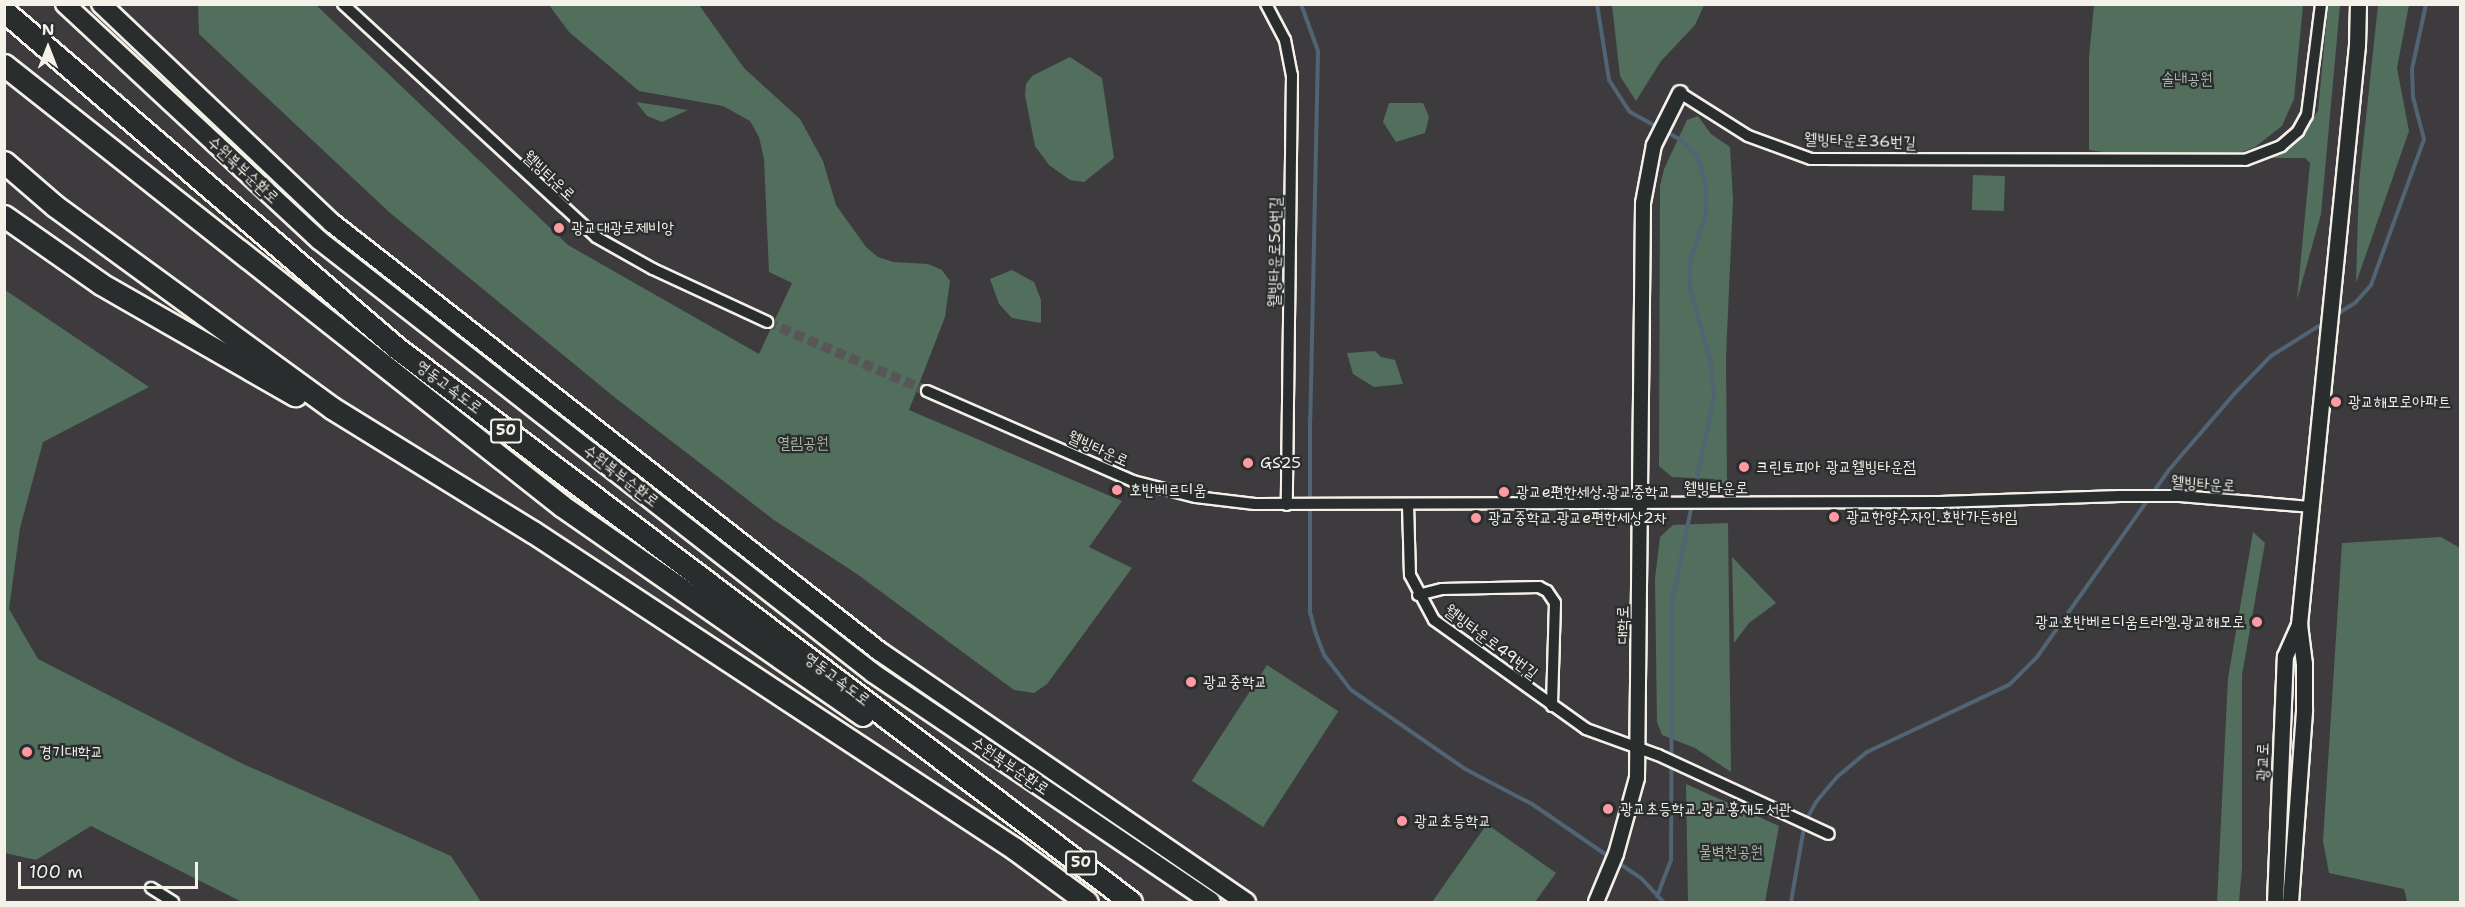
<!DOCTYPE html>
<html>
<head>
<meta charset="utf-8">
<style>
	body { margin:0 }
	#map { position:relative; width:2465px; height:907px; overflow:hidden; background:#3e3b3f; font-family:"Shantell Sans","Poor Story",sans-serif }
	div>[style] { position:absolute }
	.green>* { inset:0; background:#526e5d; transform-origin:0 0 }
	.stream>* { height:4px; margin:-2px; padding:0 2px; transform-origin:2px; border-radius:2px; background:#506473 }
	.minor-tunnel>* { height:10px; margin-top:-5px; transform-origin:0; background:repeating-linear-gradient(90deg,#595658 0 10px,transparent 0 15px) }
	.roads { filter:drop-shadow(2px 0 #f4f1e8) drop-shadow(-2px 0 #f4f1e8) drop-shadow(0 2px #f4f1e8) drop-shadow(0 -2px #f4f1e8) }
	.minor>* { height:10px; margin:-5px; padding:0 5px; transform-origin:5px; border-radius:5px; background:#2a2d2e }
	.tertiary>* { height:14px; margin:-7px; padding:0 7px; transform-origin:7px; border-radius:7px; background:#2a2d2e }
	.secondary>* { height:15px; margin:-7.5px; padding:0 7.5px; transform-origin:7.5px; border-radius:7.5px; background:#2a2d2e }
	.trunk>* { height:18px; margin:-9px; padding:0 9px; transform-origin:9px; border-radius:9px; background:#2a2d2e }
	.motorway>* { height:21px; margin:-10.5px; padding:0 10.5px; transform-origin:10.5px; border-radius:10.5px; background:#2a2d2e }
	.dots>* { width:16px; height:16px; translate:-50% -50%; box-sizing:border-box; border:3px solid #2a2d2e; border-radius:50% }
	span { translate:-50% -50%; white-space:nowrap; text-align:center; line-height:1.15; -webkit-text-stroke:4.5px #2a2d2e; paint-order:stroke }
	.shield-label span { padding:2px 4px; background:#2a2d2e; border:2px solid; border-radius:4px; -webkit-text-stroke-width:0 }
	.shield-label { font-size:15px; color:#f4f1e8; font-weight:700 }
	.park-label { font-size:16px; color:#abb6a9 }
	.street-label { font-size:16px; color:#f4f1e8 }
	.poi-label { font-size:16px; color:#f4f1e8 }
	.left { translate:0 -50%; text-align:left }
	.right { translate:-100% -50%; text-align:right }
	.frame { position:absolute; inset:0; border:6px solid #f4f1e8; pointer-events:none }
	.north { position:absolute; left:18px; top:18px; width:60px; height:60px; -webkit-text-stroke:4px #2a2d2e; paint-order:stroke; rotate:0deg; font-size:16px; font-weight:700; line-height:24px; text-align:center; color:#f4f1e8 }
	.north::after { content:''; display:block; margin:auto; width:21px; height:27px; background:#f4f1e8; clip-path:polygon(50% 0,100% 100%,50% 72%,0 100%) }
	.scale { position:absolute; left:18px; top:862px; width:180px; height:27px; box-sizing:border-box; border:3px solid #f4f1e8; border-top:0; padding-left:8px; font-size:18px; line-height:21px; white-space:nowrap; color:#f4f1e8; -webkit-text-stroke:4px #2a2d2e; paint-order:stroke }
</style>
</head>
<body>
<div id="map">
	<div class="green">
		<i style="clip-path:polygon(198px 5px,316px 5px,568px 245px,759px 354px,792px 283px,769px 272px,764px 159px,759px 137px,750px 121px,723px 106px,639px 91px,569px 32px,549px 5px,699px 5px,744px 68px,800px 119px,823px 161px,836px 205px,866px 247px,878px 257px,893px 262px,928px 264px,942px 270px,950px 281px,945px 317px,909px 410px,1122px 501px,1089px 547px,1132px 568px,1047px 684px,1034px 693px,1014px 690px,857px 574px,774px 520px,618px 400px,389px 212px,199px 34px)"></i>
		<i style="clip-path:polygon(1612px 5px,1704px 5px,1695px 25px,1661px 61px,1636px 101px,1620px 76px)"></i>
		<i style="clip-path:polygon(2094px 5px,2303px 5px,2294px 99px,2282px 126px,2255px 147px,2240px 153px,2133px 156px,2089px 150px,2089px 57px)"></i>
		<i style="clip-path:polygon(2328px 5px,2340px 5px,2321px 214px,2297px 300px,2310px 163px,2305px 158px,2269px 158px,2298px 140px,2318px 111px)"></i>
		<i style="clip-path:polygon(2378px 5px,2409px 5px,2397px 68px,2409px 131px,2356px 283px,2359px 183px)"></i>
		<i style="clip-path:polygon(1070px 57px,1102px 78px,1114px 158px,1084px 182px,1070px 180px,1049px 165px,1035px 146px,1025px 95px,1026px 84px,1032px 76px)"></i>
		<i style="clip-path:polygon(636px 102px,688px 110px,662px 122px,647px 116px)"></i>
		<i style="clip-path:polygon(1389px 103px,1423px 103px,1429px 117px,1425px 133px,1396px 142px,1383px 122px)"></i>
		<i style="clip-path:polygon(1698px 116px,1711px 134px,1730px 147px,1733px 200px,1726px 357px,1727px 485px,1714px 479px,1672px 477px,1659px 466px,1660px 186px,1664px 169px,1687px 120px)"></i>
		<i style="left:1973px;top:175px;width:32px;height:35px;rotate:2deg"></i>
		<i style="clip-path:polygon(1012px 270px,1034px 282px,1041px 300px,1041px 323px,1012px 318px,999px 304px,990px 279px)"></i>
		<i style="clip-path:polygon(5px 290px,149px 387px,43px 442px,20px 528px,9px 609px,38px 659px,243px 764px,451px 856px,481px 902px,242px 902px,91px 826px,36px 860px,5px 853px)"></i>
		<i style="clip-path:polygon(1375px 351px,1381px 357px,1395px 360px,1403px 384px,1374px 387px,1353px 374px,1347px 353px)"></i>
		<i style="clip-path:polygon(1728px 523px,1731px 772px,1695px 748px,1662px 735px,1657px 722px,1655px 579px,1660px 537px,1673px 525px)"></i>
		<i style="clip-path:polygon(2253px 532px,2265px 543px,2242px 675px,2242px 868px,2239px 902px,2217px 902px,2228px 678px)"></i>
		<i style="clip-path:polygon(2441px 537px,2460px 548px,2460px 902px,2407px 902px,2404px 889px,2329px 873px,2323px 841px,2342px 543px)"></i>
		<i style="clip-path:polygon(1732px 557px,1776px 603px,1749px 623px,1734px 643px)"></i>
		<i style="left:1267px;top:665px;width:85px;height:138px;rotate:33deg"></i>
		<i style="clip-path:polygon(1686px 784px,1779px 826px,1765px 902px,1688px 902px)"></i>
		<i style="clip-path:polygon(1487px 824px,1556px 873px,1535px 902px,1432px 902px)"></i>
	</div>
	<div class="stream">
		<i style="left:1301px;top:4px;width:50px;rotate:70.1deg"></i>
		<i style="left:1318px;top:51px;width:367px;rotate:91.2deg"></i>
		<i style="left:1310px;top:418px;width:194px;rotate:90deg"></i>
		<i style="left:1310px;top:612px;width:23px;rotate:75deg"></i>
		<i style="left:1316px;top:634px;width:22px;rotate:69deg"></i>
		<i style="left:1324px;top:655px;width:44px;rotate:52.4deg"></i>
		<i style="left:1351px;top:690px;width:139px;rotate:34.7deg"></i>
		<i style="left:1465px;top:769px;width:76px;rotate:27.6deg"></i>
		<i style="left:1532px;top:804px;width:96px;rotate:34.4deg"></i>
		<i style="left:1597px;top:4px;width:77px;rotate:81deg"></i>
		<i style="left:1609px;top:80px;width:38px;rotate:57deg"></i>
		<i style="left:1630px;top:112px;width:58px;rotate:28.8deg"></i>
		<i style="left:1681px;top:140px;width:23px;rotate:45deg"></i>
		<i style="left:1697px;top:156px;width:30px;rotate:73deg"></i>
		<i style="left:1706px;top:185px;width:28px;rotate:90deg"></i>
		<i style="left:1706px;top:213px;width:51px;rotate:108.4deg"></i>
		<i style="left:1690px;top:261px;width:26px;rotate:90deg"></i>
		<i style="left:1690px;top:287px;width:81px;rotate:74.9deg"></i>
		<i style="left:1711px;top:365px;width:31px;rotate:84deg"></i>
		<i style="left:1714px;top:396px;width:210px;rotate:101.5deg"></i>
		<i style="left:1672px;top:602px;width:258px;rotate:90.2deg"></i>
		<i style="left:1671px;top:860px;width:39px;rotate:111deg"></i>
		<i style="left:2334px;top:316px;width:25px;rotate:-32deg"></i>
		<i style="left:2355px;top:303px;width:24px;rotate:-48deg"></i>
		<i style="left:2371px;top:285px;width:155px;rotate:-70deg"></i>
		<i style="left:2424px;top:139px;width:43px;rotate:-104.7deg"></i>
		<i style="left:2413px;top:97px;width:28px;rotate:-92deg"></i>
		<i style="left:2412px;top:69px;width:66px;rotate:-77.8deg"></i>
		<i style="left:1617px;top:862px;width:29px;rotate:34deg"></i>
		<i style="left:1641px;top:878px;width:33px;rotate:47deg"></i>
		<i style="left:1791px;top:902px;width:81px;rotate:-80.1deg"></i>
		<i style="left:1805px;top:822px;width:23px;rotate:-61deg"></i>
		<i style="left:1816px;top:802px;width:33px;rotate:-50deg"></i>
		<i style="left:1837px;top:777px;width:39px;rotate:-40deg"></i>
		<i style="left:1867px;top:752px;width:157px;rotate:-25.3deg"></i>
		<i style="left:2009px;top:685px;width:40px;rotate:-45deg"></i>
		<i style="left:2037px;top:657px;width:228px;rotate:-54.8deg"></i>
		<i style="left:2168px;top:471px;width:103px;rotate:-49.3deg"></i>
		<i style="left:2235px;top:393px;width:52px;rotate:-45.8deg"></i>
		<i style="left:2271px;top:356px;width:64px;rotate:-32.2deg"></i>
	</div>
	<div class="minor-tunnel">
		<i style="left:767px;top:322px;width:174px;rotate:23.3deg"></i>
	</div>
	<div class="roads">
		<div class="minor">
			<i style="left:343px;top:4px;width:344px;rotate:42.6deg"></i>
			<i style="left:596px;top:237px;width:65px;rotate:29.3deg"></i>
			<i style="left:653px;top:269px;width:126px;rotate:24.9deg"></i>
			<i style="left:1266px;top:4px;width:41px;rotate:62.2deg"></i>
			<i style="left:1285px;top:40px;width:36px;rotate:79deg"></i>
			<i style="left:1292px;top:75px;width:430px;rotate:90.7deg"></i>
			<i style="left:1680px;top:93px;width:80px;rotate:32.3deg"></i>
			<i style="left:1748px;top:136px;width:67px;rotate:20.1deg"></i>
			<i style="left:1811px;top:159px;width:434px;rotate:0.1deg"></i>
			<i style="left:2245px;top:160px;width:39px;rotate:-21deg"></i>
			<i style="left:2281px;top:146px;width:23px;rotate:-41deg"></i>
			<i style="left:2298px;top:131px;width:18px;rotate:-61deg"></i>
			<i style="left:2307px;top:115px;width:112px;rotate:-82.8deg"></i>
			<i style="left:927px;top:391px;width:225px;rotate:23.6deg"></i>
			<i style="left:1133px;top:481px;width:65px;rotate:14.3deg"></i>
			<i style="left:1196px;top:497px;width:59px;rotate:6.8deg"></i>
			<i style="left:1255px;top:504px;width:685px;rotate:-0.17deg"></i>
			<i style="left:1940px;top:502px;width:180px;rotate:-1.9deg"></i>
			<i style="left:2120px;top:496px;width:60px"></i>
			<i style="left:2180px;top:496px;width:130px;rotate:4.8deg"></i>
			<i style="left:1408px;top:504px;width:71px;rotate:88.4deg"></i>
			<i style="left:1410px;top:575px;width:51px;rotate:61.9deg"></i>
			<i style="left:1434px;top:620px;width:187px;rotate:35.6deg"></i>
			<i style="left:1586px;top:729px;width:77px;rotate:19.9deg"></i>
			<i style="left:1658px;top:755px;width:188px;rotate:24.8deg"></i>
			<i style="left:1418px;top:595px;width:25px;rotate:-14deg"></i>
			<i style="left:1442px;top:589px;width:97px;rotate:-1.2deg"></i>
			<i style="left:1539px;top:587px;width:9px;rotate:27deg"></i>
			<i style="left:1547px;top:591px;width:14px;rotate:56deg"></i>
			<i style="left:1555px;top:603px;width:103px;rotate:91.7deg"></i>
			<i style="left:151px;top:888px;width:26px;rotate:32deg"></i>
		</div>
		<div class="tertiary">
			<i style="left:1596px;top:902px;width:52px;rotate:-67.4deg"></i>
			<i style="left:1616px;top:854px;width:79px;rotate:-74.6deg"></i>
			<i style="left:1637px;top:778px;width:575px;rotate:-89.4deg"></i>
			<i style="left:1643px;top:203px;width:59px;rotate:-79.3deg"></i>
			<i style="left:1654px;top:145px;width:58px;rotate:-63.4deg"></i>
		</div>
		<div class="secondary">
			<i style="left:2275px;top:902px;width:246px;rotate:-87.7deg"></i>
			<i style="left:2285px;top:656px;width:35px;rotate:-66deg"></i>
			<i style="left:2290px;top:902px;width:193px;rotate:-85.8deg"></i>
			<i style="left:2304px;top:710px;width:46px;rotate:-90deg"></i>
			<i style="left:2304px;top:664px;width:40px;rotate:-97.1deg"></i>
			<i style="left:2299px;top:624px;width:582px;rotate:-84.28deg"></i>
			<i style="left:2357px;top:45px;width:41px;rotate:-88.6deg"></i>
		</div>
		<div class="trunk">
			<i style="left:65px;top:4px;width:347px;rotate:42.9deg"></i>
			<i style="left:319px;top:240px;width:703px;rotate:38.01deg"></i>
			<i style="left:873px;top:673px;width:408px;rotate:34.1deg"></i>
			<i style="left:101px;top:4px;width:318px;rotate:43.5deg"></i>
			<i style="left:332px;top:223px;width:695px;rotate:38.04deg"></i>
			<i style="left:879px;top:651px;width:445px;rotate:34.4deg"></i>
		</div>
		<div class="motorway">
			<i style="left:4px;top:11px;width:519px;rotate:40.63deg"></i>
			<i style="left:398px;top:349px;width:918px;rotate:37.03deg"></i>
			<i style="left:4px;top:65px;width:711px;rotate:38.32deg"></i>
			<i style="left:562px;top:506px;width:366px;rotate:34.8deg"></i>
			<i style="left:4px;top:162px;width:67px;rotate:40.8deg"></i>
			<i style="left:55px;top:206px;width:343px;rotate:36.1deg"></i>
			<i style="left:332px;top:408px;width:236px;rotate:31.7deg"></i>
			<i style="left:533px;top:532px;width:577px;rotate:33.33deg"></i>
			<i style="left:1015px;top:849px;width:89px;rotate:36.4deg"></i>
			<i style="left:4px;top:216px;width:118px;rotate:35deg"></i>
			<i style="left:101px;top:284px;width:224px;rotate:29.8deg"></i>
		</div>
	</div>
	<div class="dots">
		<i style="left:559px;top:228px;background:#ff9aa2"></i>
		<i style="left:2336px;top:402px;background:#ff9aa2"></i>
		<i style="left:1248px;top:463px;background:#ff9aa2"></i>
		<i style="left:1744px;top:467px;background:#ff9aa2"></i>
		<i style="left:1117px;top:490px;background:#ff9aa2"></i>
		<i style="left:1504px;top:492px;background:#ff9aa2"></i>
		<i style="left:1834px;top:517px;background:#ff9aa2"></i>
		<i style="left:1476px;top:518px;background:#ff9aa2"></i>
		<i style="left:2257px;top:622px;background:#ff9aa2"></i>
		<i style="left:1191px;top:682px;background:#ff9aa2"></i>
		<i style="left:27px;top:752px;background:#ff9aa2"></i>
		<i style="left:1608px;top:809px;background:#ff9aa2"></i>
		<i style="left:1402px;top:821px;background:#ff9aa2"></i>
	</div>
	<div class="shield-label">
		<span style="left:506px;top:431px">50</span>
		<span style="left:1081px;top:863px">50</span>
	</div>
	<div class="park-label">
		<span style="left:2187px;top:79px">솔내공원</span>
		<span style="left:803px;top:443px">열림공원</span>
		<span style="left:1731px;top:852px">물벽천공원</span>
	</div>
	<div class="street-label">
		<span style="left:1860px;top:141px;rotate:2deg">웰빙타운로36번길</span>
		<span style="left:243px;top:170px;rotate:43deg">수원북부순환로</span>
		<span style="left:549px;top:176px;rotate:43deg">웰빙타운로</span>
		<span style="left:1275px;top:252px;rotate:-89deg">웰빙타운로56번길</span>
		<span style="left:449px;top:387px;rotate:37deg">영동고속도로</span>
		<span style="left:1098px;top:449px;rotate:24deg">웰빙타운로</span>
		<span style="left:621px;top:476px;rotate:38deg">수원북부순환로</span>
		<span style="left:2203px;top:484px;rotate:4deg">웰빙타운로</span>
		<span style="left:1716px;top:488px">웰빙타운로</span>
		<span style="left:1623px;top:625px;rotate:-90deg">대학로</span>
		<span style="left:1491px;top:642px;rotate:37deg">웰빙타운로49번길</span>
		<span style="left:837px;top:679px;rotate:37deg">영동고속도로</span>
		<span style="left:2263px;top:762px;rotate:-89deg">광교로</span>
		<span style="left:1010px;top:766px;rotate:34deg">수원북부순환로</span>
	</div>
	<div class="poi-label">
		<span class="left" style="left:571px;top:228px">광교대광로제비앙</span>
		<span class="left" style="left:2348px;top:402px">광교해모로아파트</span>
		<span class="left" style="left:1260px;top:463px">GS25</span>
		<span class="left" style="left:1756px;top:467px">크린토피아 광교웰빙타운점</span>
		<span class="left" style="left:1129px;top:490px">호반베르디움</span>
		<span class="left" style="left:1516px;top:492px">광교e편한세상.광교중학교</span>
		<span class="left" style="left:1846px;top:517px">광교한양수자인.호반가든하임</span>
		<span class="left" style="left:1488px;top:518px">광교중학교.광교e편한세상2차</span>
		<span class="right" style="left:2245px;top:622px">광교호반베르디움트라엘.광교해모로</span>
		<span class="left" style="left:1203px;top:682px">광교중학교</span>
		<span class="left" style="left:39px;top:752px">경기대학교</span>
		<span class="left" style="left:1620px;top:809px">광교초등학교.광교홍재도서관</span>
		<span class="left" style="left:1414px;top:821px">광교초등학교</span>
	</div>
	<div class="frame"></div>
	<div class="north">N</div>
	<div class="scale">100 m</div>
</div>
</body>
</html>
